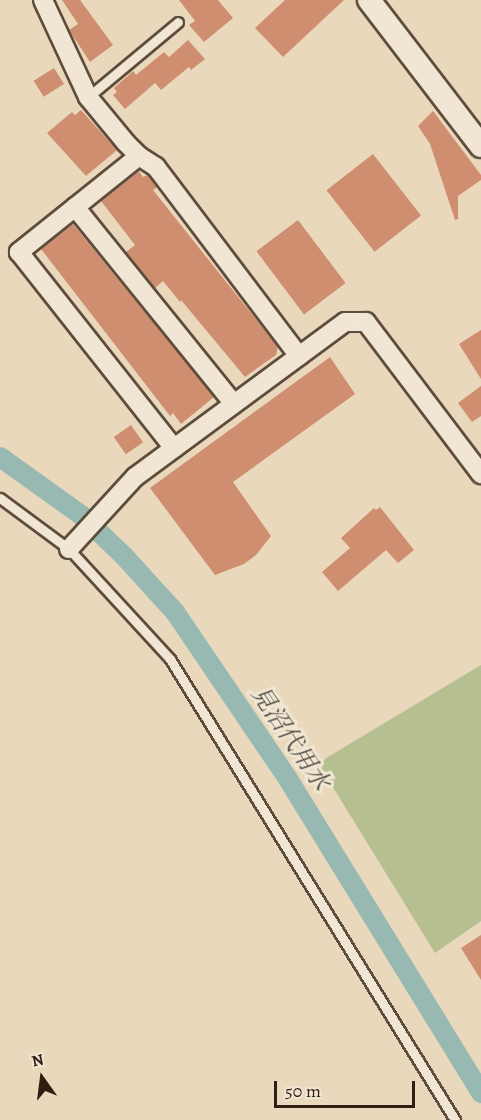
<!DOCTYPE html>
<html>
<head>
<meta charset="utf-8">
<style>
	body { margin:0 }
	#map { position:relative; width:481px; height:1120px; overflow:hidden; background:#e9d8bb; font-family:Alegreya,"Noto Serif JP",serif }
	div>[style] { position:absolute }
	.green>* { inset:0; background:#b6bf90 }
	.canal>* { height:20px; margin:-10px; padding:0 10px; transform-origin:10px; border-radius:10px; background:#97b9b1 }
	.building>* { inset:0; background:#d08e71; transform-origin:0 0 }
	.roads { filter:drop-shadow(2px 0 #5e4c3c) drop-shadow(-2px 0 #5e4c3c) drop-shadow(0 2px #5e4c3c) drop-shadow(0 -2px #5e4c3c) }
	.service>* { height:9px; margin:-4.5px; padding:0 4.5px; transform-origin:4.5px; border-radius:4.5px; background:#f1e6d3 }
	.minor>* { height:18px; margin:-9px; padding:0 9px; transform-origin:9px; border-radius:9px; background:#f1e6d3 }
	.tertiary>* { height:22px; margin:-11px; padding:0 11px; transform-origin:11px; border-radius:11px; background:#f1e6d3 }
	span { translate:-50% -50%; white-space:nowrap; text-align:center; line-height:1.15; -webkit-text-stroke:6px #f1e6d3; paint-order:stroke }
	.water-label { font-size:24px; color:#4e4c41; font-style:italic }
	.north { position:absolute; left:12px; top:1048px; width:60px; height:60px; -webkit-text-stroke:4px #f1e6d3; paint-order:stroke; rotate:346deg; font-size:16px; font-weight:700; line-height:24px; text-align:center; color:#2f1e11 }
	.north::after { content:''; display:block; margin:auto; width:21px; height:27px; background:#2f1e11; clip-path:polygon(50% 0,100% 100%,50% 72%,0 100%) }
	.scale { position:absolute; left:274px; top:1081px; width:141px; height:27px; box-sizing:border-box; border:3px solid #2f1e11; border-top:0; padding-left:8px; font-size:18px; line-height:21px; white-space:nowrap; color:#2f1e11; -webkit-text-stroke:4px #f1e6d3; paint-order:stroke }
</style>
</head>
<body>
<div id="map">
	<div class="green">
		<i style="clip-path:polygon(481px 665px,481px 921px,435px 953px,318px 763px)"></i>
	</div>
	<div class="canal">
		<i style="left:0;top:457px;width:100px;rotate:35.6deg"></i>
		<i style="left:81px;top:515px;width:59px;rotate:43.6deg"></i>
		<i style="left:124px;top:556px;width:76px;rotate:47.7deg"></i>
		<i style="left:175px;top:612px;width:202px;rotate:55.9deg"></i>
		<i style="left:288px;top:779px;width:369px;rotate:58.4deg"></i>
	</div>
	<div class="building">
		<i style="clip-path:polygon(62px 0,80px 0,113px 45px,90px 62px,69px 30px,78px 24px)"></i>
		<i style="clip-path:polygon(179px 0,218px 0,233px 18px,204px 42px,189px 25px,195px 21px)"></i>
		<i style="clip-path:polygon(285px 0,344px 0,283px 57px,255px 28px)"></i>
		<i style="clip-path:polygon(188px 40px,205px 59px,191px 70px,189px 67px,161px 90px,155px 83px,125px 109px,113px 95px,117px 92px,114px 88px,133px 71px,136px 75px,164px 52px,169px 57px)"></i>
		<i style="left:54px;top:68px;width:19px;height:24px;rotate:58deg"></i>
		<i style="clip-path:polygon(81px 110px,117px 150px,86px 176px,47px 133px,72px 112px,75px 115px)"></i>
		<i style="clip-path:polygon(433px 111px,481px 175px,481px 180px,458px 196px,458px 219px,455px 220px,430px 144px,418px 126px)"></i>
		<i style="left:373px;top:154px;width:78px;height:59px;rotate:52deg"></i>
		<i style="clip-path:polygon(139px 171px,143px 177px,148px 175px,157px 187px,153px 190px,278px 347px,276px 355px,245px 377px,181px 300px,180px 302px,163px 281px,155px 288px,126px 252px,135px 245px,101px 201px)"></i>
		<i style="left:298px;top:220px;width:79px;height:52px;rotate:53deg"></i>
		<i style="clip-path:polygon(73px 224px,214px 397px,181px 424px,173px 413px,170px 416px,41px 249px)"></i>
		<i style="clip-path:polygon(481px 330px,481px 379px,459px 344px)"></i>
		<i style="clip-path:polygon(330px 357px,355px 394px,233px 482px,271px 536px,256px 555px,244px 564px,215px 575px,150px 488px)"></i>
		<i style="clip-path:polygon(481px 386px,481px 416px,472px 422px,458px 403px)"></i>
		<i style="left:131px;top:425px;width:21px;height:21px;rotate:55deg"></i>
		<i style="clip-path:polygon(380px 507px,414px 550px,398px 563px,386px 550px,338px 591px,322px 572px,350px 548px,341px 538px,374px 508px,376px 510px)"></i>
		<i style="clip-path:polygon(481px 935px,481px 980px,461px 948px)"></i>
	</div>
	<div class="roads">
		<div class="service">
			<i style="left:88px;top:97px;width:117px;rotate:-39.8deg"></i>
			<i style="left:0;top:498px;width:86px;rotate:36.5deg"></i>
			<i style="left:69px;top:549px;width:149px;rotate:47.4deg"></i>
			<i style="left:170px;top:659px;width:542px;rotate:58.27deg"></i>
		</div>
		<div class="minor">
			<i style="left:43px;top:0;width:107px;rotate:65.1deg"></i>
			<i style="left:88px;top:97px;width:60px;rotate:50.4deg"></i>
			<i style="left:126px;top:143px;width:18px;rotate:45deg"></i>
			<i style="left:139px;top:156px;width:20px;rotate:33deg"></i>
			<i style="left:156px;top:167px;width:237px;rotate:52.9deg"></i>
			<i style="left:139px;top:156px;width:154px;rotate:141.3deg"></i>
			<i style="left:19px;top:252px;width:250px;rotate:51.7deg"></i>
			<i style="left:75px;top:207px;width:253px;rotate:51.1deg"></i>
			<i style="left:69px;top:549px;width:98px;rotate:-47.5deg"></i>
			<i style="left:135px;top:477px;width:261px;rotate:-36.4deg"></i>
			<i style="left:345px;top:322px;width:21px"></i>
			<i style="left:366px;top:322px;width:191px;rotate:52.9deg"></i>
		</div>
		<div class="tertiary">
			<i style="left:369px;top:0;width:184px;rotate:52.5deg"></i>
		</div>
	</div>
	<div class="water-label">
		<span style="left:290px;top:738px;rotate:56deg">見沼代用水</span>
	</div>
	<div class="north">N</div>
	<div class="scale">50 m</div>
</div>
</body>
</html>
